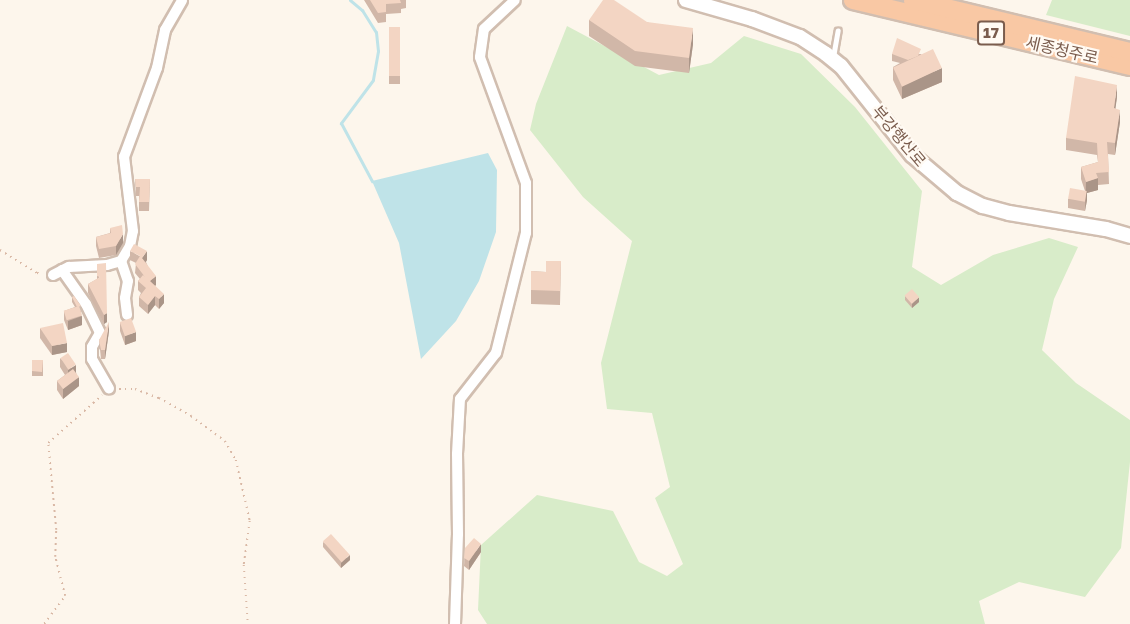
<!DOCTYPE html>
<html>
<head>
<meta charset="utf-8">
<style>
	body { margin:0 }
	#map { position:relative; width:1130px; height:624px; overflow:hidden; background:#fdf6ec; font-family:"Golos Text","Noto Sans KR",sans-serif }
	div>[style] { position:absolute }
	.green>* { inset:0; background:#d8ecc9 }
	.water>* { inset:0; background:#bfe3e8 }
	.stream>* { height:3px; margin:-1.5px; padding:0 1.5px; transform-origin:1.5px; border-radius:1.5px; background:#bfe3e8 }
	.path>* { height:1.5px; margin-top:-0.75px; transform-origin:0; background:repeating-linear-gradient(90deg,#d9b8a5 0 1.5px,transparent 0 6px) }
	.roads { filter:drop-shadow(2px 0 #d1beb0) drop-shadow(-2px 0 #d1beb0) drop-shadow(0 2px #d1beb0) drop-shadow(0 -2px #d1beb0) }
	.service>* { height:5px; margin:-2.5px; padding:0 2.5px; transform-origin:2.5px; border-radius:2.5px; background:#fff }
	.minor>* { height:10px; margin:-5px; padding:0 5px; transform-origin:5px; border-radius:5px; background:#fff }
	.tertiary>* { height:14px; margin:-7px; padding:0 7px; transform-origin:7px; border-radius:7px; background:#fff }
	.trunk>* { height:18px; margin:-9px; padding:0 9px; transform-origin:9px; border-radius:9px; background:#f9c8a4 }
	.wall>* { inset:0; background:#d1b7a8; transform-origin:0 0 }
	.shaded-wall>* { inset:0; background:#aa9588 }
	.building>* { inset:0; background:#f3d5c3; transform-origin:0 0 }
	span { translate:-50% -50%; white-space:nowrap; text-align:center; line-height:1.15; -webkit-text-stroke:4.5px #fffaf3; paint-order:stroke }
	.shield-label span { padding:2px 4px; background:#fffaf3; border:2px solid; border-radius:4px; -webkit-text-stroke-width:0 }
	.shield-label { font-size:15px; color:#7a5c4d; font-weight:700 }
	.street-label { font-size:16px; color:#7a5c4d }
</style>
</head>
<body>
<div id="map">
	<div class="green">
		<i style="clip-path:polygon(1052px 0,1130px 0,1130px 36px,1046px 15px)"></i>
		<i style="clip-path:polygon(567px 26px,659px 75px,711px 63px,744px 36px,801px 54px,855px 107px,922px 191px,912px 267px,941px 285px,993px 255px,1049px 238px,1078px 247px,1054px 299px,1042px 350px,1076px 383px,1130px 420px,1130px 462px,1121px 548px,1085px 597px,1019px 582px,979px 601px,985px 624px,487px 624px,478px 610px,481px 545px,537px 495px,613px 511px,639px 562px,667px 576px,683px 564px,655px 498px,670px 487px,652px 413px,607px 409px,601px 363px,632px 241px,583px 197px,530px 130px,536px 104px)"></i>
	</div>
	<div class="water">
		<i style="clip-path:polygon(488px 153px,497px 170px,496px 232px,479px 281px,456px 321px,421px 359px,399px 243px,372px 181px)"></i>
	</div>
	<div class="stream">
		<i style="left:350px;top:0;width:16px;rotate:40deg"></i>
		<i style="left:362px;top:10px;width:26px;rotate:58deg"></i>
		<i style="left:376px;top:32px;width:19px;rotate:84deg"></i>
		<i style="left:378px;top:51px;width:29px;rotate:100deg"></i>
		<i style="left:373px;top:80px;width:54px;rotate:126.7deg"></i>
		<i style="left:341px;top:123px;width:66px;rotate:61.9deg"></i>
	</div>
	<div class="path">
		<i style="left:0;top:250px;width:44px;rotate:31.9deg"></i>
		<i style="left:37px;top:273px;width:6px;rotate:9deg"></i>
		<i style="left:119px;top:389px;width:16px"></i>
		<i style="left:135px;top:389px;width:26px;rotate:21deg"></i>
		<i style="left:159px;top:398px;width:37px;rotate:29deg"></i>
		<i style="left:191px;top:416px;width:42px;rotate:36.3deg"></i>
		<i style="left:225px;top:441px;width:22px;rotate:60deg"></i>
		<i style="left:236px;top:460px;width:63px;rotate:77.1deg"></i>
		<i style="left:250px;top:521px;width:44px;rotate:97.8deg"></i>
		<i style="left:244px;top:565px;width:59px;rotate:86.1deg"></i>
		<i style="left:44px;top:624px;width:35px;rotate:-53deg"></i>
		<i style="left:65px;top:596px;width:40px;rotate:-104.4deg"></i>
		<i style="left:55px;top:557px;width:27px;rotate:-88deg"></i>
		<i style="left:56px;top:530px;width:87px;rotate:-95.3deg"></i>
		<i style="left:48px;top:443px;width:72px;rotate:-41.6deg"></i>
	</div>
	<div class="roads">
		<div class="service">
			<i style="left:833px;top:57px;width:27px;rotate:-80deg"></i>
		</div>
		<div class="minor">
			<i style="left:121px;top:261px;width:21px;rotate:71deg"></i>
			<i style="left:128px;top:281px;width:17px;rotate:100deg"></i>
			<i style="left:125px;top:298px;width:17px;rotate:83deg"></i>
			<i style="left:62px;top:270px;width:42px;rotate:54.8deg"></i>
			<i style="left:86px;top:304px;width:32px;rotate:64deg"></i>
			<i style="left:100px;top:333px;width:16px;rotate:120deg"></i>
			<i style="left:92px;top:347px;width:12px;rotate:90deg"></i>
			<i style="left:92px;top:359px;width:34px;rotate:60deg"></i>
			<i style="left:53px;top:275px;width:18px;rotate:-27deg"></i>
			<i style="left:69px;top:267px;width:38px;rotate:-3deg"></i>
			<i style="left:107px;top:265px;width:15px;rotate:-16deg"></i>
			<i style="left:121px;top:261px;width:17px;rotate:-59deg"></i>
			<i style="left:130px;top:246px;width:15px;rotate:-79deg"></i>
			<i style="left:133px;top:231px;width:75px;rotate:-96.9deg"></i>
			<i style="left:124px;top:157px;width:95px;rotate:-69.7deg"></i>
			<i style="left:157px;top:68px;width:39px;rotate:-78deg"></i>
			<i style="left:165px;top:30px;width:34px;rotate:-60deg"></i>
			<i style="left:455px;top:624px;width:90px;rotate:-88.1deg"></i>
			<i style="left:458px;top:534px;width:80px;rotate:-90.7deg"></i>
			<i style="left:457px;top:454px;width:55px;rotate:-86.9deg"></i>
			<i style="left:460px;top:399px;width:58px;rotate:-52deg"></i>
			<i style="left:496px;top:353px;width:124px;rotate:-76deg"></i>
			<i style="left:526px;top:233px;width:50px;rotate:-90deg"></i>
			<i style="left:526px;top:183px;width:134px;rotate:-110.1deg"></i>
			<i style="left:480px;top:57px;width:28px;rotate:-82deg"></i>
			<i style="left:484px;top:29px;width:42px;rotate:-43.1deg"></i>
		</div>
		<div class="tertiary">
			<i style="left:686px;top:0;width:69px;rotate:16.1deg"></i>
			<i style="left:752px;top:19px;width:51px;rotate:20.6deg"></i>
			<i style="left:800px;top:37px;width:31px;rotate:33deg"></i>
			<i style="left:826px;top:54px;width:19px;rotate:39deg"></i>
			<i style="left:841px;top:66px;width:114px;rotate:51.4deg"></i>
			<i style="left:912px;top:155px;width:59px;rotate:40.2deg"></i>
			<i style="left:957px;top:193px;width:29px;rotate:27deg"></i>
			<i style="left:983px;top:206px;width:27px;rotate:15deg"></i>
			<i style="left:1009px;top:213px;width:98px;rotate:9.4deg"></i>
			<i style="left:1106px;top:229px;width:25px;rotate:16deg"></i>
		</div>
		<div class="trunk">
			<i style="left:853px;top:0;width:285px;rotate:13.4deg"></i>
			<i style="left:913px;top:0;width:223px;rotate:13.5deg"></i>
		</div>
	</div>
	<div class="wall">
		<i style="clip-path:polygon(364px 0,406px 0,406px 8px,401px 9px,401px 13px,386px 14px,386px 22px,378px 23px)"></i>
		<i style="clip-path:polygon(589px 20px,647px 22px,693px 44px,689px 73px,635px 66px,589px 36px)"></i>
		<i style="left:389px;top:27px;width:11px;height:57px"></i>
		<i style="clip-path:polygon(892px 54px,921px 54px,942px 82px,902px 99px,893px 80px,893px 67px,900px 63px,892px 61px)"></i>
		<i style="clip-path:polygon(1117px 97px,1115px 108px,1120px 122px,1115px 155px,1108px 154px,1109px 184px,1098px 185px,1098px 190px,1087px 193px,1087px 200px,1085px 211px,1068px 208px,1068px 199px,1085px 191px,1081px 179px,1081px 167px,1098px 162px,1097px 155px,1066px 150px,1066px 138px)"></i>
		<i style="clip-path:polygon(135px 179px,150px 179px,149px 211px,139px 211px,139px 196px,136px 196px)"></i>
		<i style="clip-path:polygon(110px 228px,123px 243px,116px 255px,99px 258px,96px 246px,96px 237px,110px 233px)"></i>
		<i style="clip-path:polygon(130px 251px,147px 260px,146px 262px,156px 285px,155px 286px,164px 303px,159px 309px,155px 305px,148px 314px,139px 306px,139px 297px,141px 293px,138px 290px,138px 281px,140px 279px,135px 273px,136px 263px,130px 260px)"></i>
		<i style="clip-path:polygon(561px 261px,560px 305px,531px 304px,531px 271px,546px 272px)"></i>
		<i style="clip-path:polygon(97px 264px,107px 322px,104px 324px,88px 293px,88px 284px,97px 279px)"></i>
		<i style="clip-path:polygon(905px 296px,919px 302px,912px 308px,905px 300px)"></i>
		<i style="clip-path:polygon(72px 297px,81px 311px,82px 325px,68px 330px,64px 320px,64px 311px,75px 307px,72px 302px)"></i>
		<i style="clip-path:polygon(120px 322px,136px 341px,125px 345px,120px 331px)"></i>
		<i style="clip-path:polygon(40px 328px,67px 352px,52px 355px,40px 338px)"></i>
		<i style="clip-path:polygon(109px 331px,105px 359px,101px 359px,99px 340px)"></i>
		<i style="clip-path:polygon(60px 358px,76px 372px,79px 386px,63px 399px,57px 390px,57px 381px,65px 375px,60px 367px)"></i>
		<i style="left:32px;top:360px;width:11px;height:16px"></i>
		<i style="clip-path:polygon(323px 542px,350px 560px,341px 568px,323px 547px)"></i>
		<i style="clip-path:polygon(465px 548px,481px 552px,469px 570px,464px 566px)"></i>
	</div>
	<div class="shaded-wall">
		<i style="clip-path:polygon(693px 28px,693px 44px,689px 73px,689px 58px)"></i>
		<i style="clip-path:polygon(942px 68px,942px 82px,902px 99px,902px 86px)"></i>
		<i style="clip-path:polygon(1117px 85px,1117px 97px,1114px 120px,1114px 108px)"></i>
		<i style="clip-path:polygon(1120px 110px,1120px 122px,1115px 155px,1115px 143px)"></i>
		<i style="clip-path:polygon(1098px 178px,1098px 190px,1087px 193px,1087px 200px,1085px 211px,1086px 182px)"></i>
		<i style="clip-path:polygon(123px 234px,123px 243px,116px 255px,116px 246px)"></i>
		<i style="clip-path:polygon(147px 251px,147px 260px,142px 267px,142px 258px)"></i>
		<i style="clip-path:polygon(156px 276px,156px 285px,150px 290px,150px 281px)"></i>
		<i style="clip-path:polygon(164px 294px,164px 303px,159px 309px,159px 299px)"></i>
		<i style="clip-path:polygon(155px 296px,155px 305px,148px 314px,148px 305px)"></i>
		<i style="clip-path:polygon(919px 297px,919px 302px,912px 308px,912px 304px)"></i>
		<i style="clip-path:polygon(107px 313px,107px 322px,104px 324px,104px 315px)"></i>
		<i style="clip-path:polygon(82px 316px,82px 325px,68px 330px,68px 321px)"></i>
		<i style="clip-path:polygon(109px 322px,109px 331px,105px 359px,105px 350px)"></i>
		<i style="clip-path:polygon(136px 332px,136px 341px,125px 345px,125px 336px)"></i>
		<i style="clip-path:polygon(67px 343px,67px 352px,52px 355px,52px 346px)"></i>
		<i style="clip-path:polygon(76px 365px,76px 374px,68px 379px,68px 370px)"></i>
		<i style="clip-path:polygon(79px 377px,79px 386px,63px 399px,63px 389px)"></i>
		<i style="clip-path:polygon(481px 544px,481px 552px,469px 570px,469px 561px)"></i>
		<i style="clip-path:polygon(350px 555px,350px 560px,341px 568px,341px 563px)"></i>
	</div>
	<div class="building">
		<i style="clip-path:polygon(370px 0,400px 0,401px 3px,386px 4px,386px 12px,378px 13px)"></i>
		<i style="clip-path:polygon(603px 0,614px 0,647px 22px,693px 28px,689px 58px,635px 51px,589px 20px)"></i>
		<i style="left:389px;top:27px;width:11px;height:49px"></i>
		<i style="clip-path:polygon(897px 38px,921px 49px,918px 56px,908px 60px,892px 54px)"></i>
		<i style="left:933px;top:49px;width:21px;height:44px;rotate:65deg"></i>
		<i style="clip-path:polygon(1075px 76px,1117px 85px,1114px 108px,1120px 110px,1115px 143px,1107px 142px,1109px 172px,1096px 173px,1098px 178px,1086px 182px,1081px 167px,1098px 162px,1097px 143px,1066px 138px)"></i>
		<i style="clip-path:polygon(135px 179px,150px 179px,149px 202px,139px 202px,140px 187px,136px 187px)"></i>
		<i style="left:1070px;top:188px;width:17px;height:11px;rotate:10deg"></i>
		<i style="clip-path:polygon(122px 225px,123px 234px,116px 246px,99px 249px,96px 237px,111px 233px,110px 228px)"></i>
		<i style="clip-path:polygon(134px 244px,147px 251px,142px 258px,156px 276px,150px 281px,164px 294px,159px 299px,155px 296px,148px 305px,139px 297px,146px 288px,138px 281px,143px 275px,145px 277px,135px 264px,140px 256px,130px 251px)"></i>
		<i style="clip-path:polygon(546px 261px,561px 261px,560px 291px,531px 290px,531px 271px,546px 272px)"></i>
		<i style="clip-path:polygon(106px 263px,107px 313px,104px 315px,88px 284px,100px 277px,97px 276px,97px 264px)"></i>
		<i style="left:912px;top:289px;width:11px;height:10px;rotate:49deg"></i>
		<i style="clip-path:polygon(74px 296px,81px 306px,77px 307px,72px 297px)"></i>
		<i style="left:79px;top:306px;width:10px;height:16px;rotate:73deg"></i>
		<i style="left:131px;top:318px;width:15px;height:12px;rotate:70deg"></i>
		<i style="clip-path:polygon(109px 322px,105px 350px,101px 350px,99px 340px)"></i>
		<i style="clip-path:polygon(63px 323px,67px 343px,52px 346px,40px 328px)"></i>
		<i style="left:68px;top:353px;width:14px;height:9px;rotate:56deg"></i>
		<i style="clip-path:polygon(32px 360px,43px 360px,42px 372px,32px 371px)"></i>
		<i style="left:73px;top:369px;width:10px;height:20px;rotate:53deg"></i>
		<i style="left:331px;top:534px;width:28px;height:11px;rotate:48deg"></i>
		<i style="clip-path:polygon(474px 538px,481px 544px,469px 561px,464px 558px,465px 548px)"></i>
	</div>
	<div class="shield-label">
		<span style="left:991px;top:33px">17</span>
	</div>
	<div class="street-label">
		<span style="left:1062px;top:50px;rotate:13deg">세종청주로</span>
		<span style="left:899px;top:136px;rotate:50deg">부강행산로</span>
	</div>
</div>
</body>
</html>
